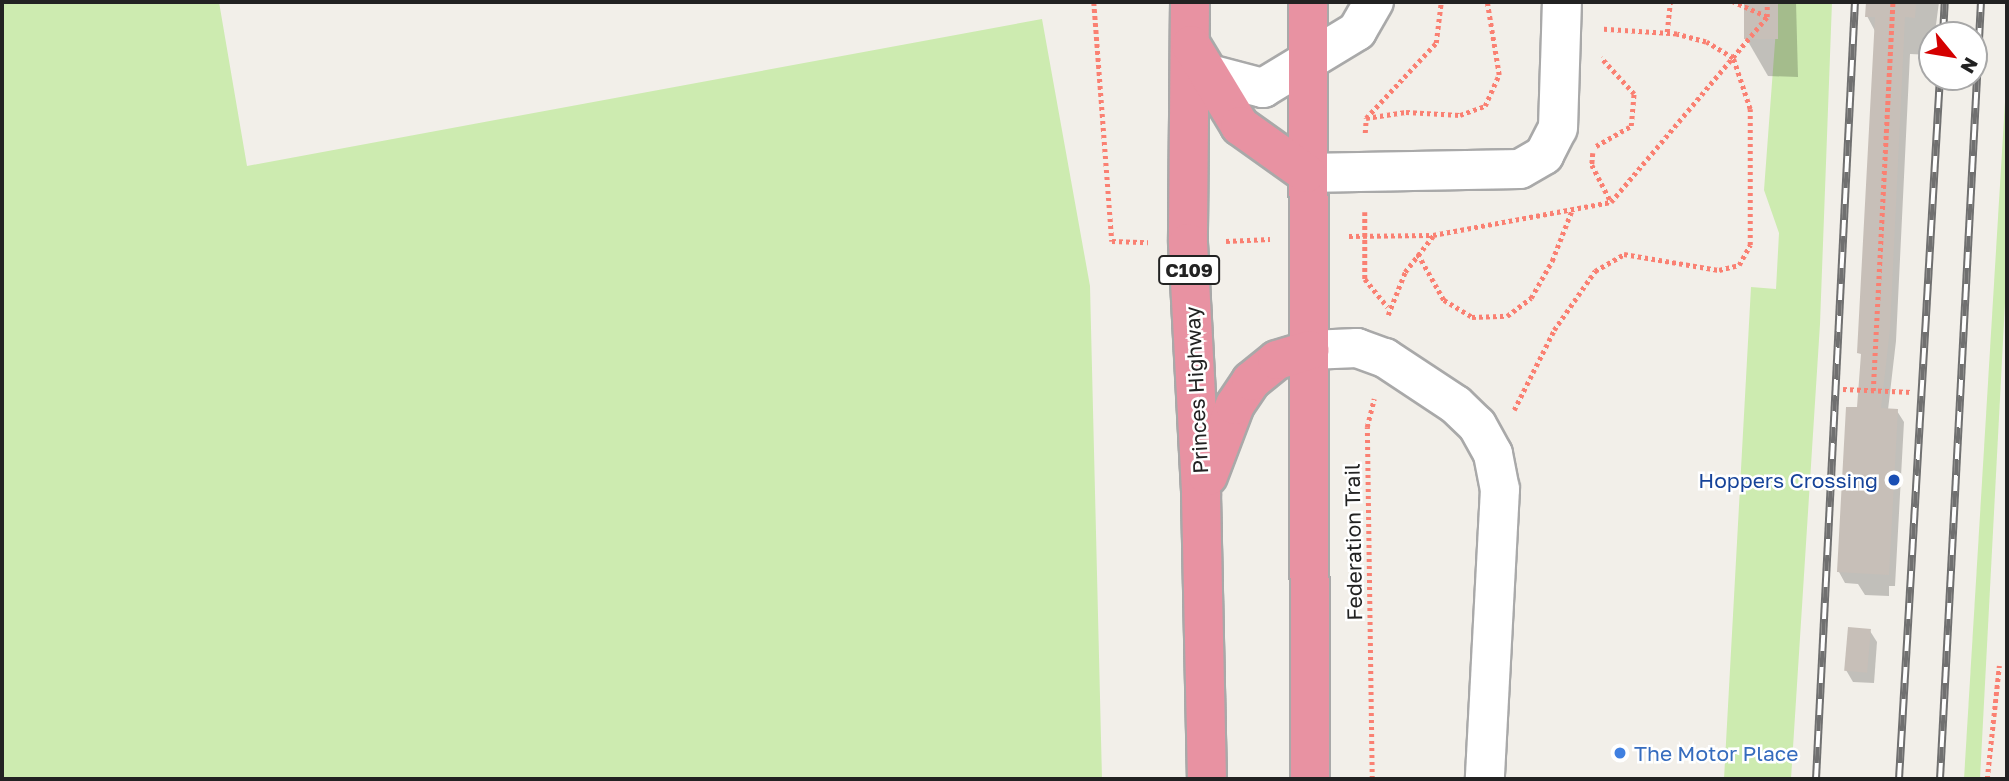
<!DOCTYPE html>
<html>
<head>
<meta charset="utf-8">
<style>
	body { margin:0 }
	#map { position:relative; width:2009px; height:781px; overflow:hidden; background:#f2efe9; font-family:"Golos Text",sans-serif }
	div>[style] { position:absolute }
	.grass>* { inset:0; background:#cdebb0 }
	.shadow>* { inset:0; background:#0003 }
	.building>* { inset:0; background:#c7bfb8; transform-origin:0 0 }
	.path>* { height:4.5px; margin-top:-2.25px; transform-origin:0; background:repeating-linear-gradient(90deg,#fa8072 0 3.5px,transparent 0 7px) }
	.roads { filter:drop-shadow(2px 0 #a9a9a9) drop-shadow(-2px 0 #a9a9a9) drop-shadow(0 2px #a9a9a9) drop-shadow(0 -2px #a9a9a9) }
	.minor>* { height:38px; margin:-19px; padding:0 19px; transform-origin:19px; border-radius:19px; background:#fff }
	.highway>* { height:38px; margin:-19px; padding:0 19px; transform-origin:19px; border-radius:19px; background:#e892a2 }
	.rail>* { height:8px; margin-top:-4px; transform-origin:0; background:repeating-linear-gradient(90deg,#fff 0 16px,#707070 0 32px); box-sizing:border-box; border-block:2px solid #707070 }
	.dots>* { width:19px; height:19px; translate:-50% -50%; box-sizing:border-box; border:4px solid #fff; border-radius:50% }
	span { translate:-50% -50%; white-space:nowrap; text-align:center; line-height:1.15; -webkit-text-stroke:5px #fff; paint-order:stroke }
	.shield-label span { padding:2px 5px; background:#fff; border:2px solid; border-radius:5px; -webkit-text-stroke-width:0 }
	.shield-label { font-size:19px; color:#222; font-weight:700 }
	.street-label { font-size:21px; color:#222 }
	.transit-label { font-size:21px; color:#164399 }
	.right { translate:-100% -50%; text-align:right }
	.shop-label { font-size:21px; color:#366cbe }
	.left { translate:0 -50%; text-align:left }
	.frame { position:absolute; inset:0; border:4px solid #222; pointer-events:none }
	.north { position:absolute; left:1918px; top:21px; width:70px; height:70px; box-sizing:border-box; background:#fff; border:2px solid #a7a7a7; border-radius:50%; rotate:120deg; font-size:19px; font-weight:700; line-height:28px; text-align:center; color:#222 }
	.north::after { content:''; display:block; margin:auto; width:24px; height:32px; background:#d40000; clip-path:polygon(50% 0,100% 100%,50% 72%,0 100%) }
</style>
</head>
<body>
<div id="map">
	<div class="grass">
		<i style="clip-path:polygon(2px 2px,219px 2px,247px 166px,1042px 19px,1090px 286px,1102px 779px,2px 779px)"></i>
		<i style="clip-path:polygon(1778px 2px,1832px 2px,1820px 324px,1791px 779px,1724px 779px,1751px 287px,1776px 289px,1779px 233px,1764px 190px)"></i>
		<i style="clip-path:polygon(2007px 69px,2007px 265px,1980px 779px,1964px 779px)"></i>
	</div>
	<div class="shadow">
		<i style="clip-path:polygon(1745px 2px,1796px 2px,1798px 77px,1768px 76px,1746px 38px)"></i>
		<i style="clip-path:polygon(1867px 2px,1939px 2px,1932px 55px,1910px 54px,1896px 341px,1888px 410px,1897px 411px,1904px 422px,1895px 586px,1889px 586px,1889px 596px,1865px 595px,1858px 584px,1845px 583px,1839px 572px,1859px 409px,1876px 33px,1867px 16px)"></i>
		<i style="clip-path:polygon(1870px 631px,1877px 642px,1874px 683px,1853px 682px,1846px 670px)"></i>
	</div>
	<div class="building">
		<i style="left:1744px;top:2px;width:34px;height:37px"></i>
		<i style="clip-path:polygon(1866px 2px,1916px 2px,1915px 18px,1905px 17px,1890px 329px,1881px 408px,1898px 409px,1889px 575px,1837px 572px,1846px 407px,1857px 407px,1861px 354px,1857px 353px,1875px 17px,1865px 17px)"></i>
		<i style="left:1848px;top:627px;width:23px;height:44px;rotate:5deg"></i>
	</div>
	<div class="path">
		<i style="left:1094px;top:2px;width:240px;rotate:85.7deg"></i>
		<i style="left:1112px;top:241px;width:36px;rotate:2deg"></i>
		<i style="left:1767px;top:17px;width:15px;rotate:-90deg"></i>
		<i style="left:1667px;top:32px;width:30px;rotate:-84deg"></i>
		<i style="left:1366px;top:118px;width:40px;rotate:-8.5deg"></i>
		<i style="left:1406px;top:112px;width:54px;rotate:3.2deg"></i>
		<i style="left:1460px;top:115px;width:27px;rotate:-20deg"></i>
		<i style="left:1485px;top:106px;width:34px;rotate:-66deg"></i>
		<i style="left:1499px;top:75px;width:74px;rotate:-99.3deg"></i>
		<i style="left:1365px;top:133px;width:15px;rotate:-86deg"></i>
		<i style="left:1366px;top:118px;width:103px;rotate:-47deg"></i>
		<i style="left:1436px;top:43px;width:41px;rotate:-83deg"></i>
		<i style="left:1596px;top:146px;width:40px;rotate:-29.7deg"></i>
		<i style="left:1631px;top:126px;width:32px;rotate:-85deg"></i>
		<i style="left:1634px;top:94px;width:49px;rotate:-132.5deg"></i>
		<i style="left:1593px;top:153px;width:12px;rotate:95deg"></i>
		<i style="left:1592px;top:165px;width:42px;rotate:62.8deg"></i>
		<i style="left:1365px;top:212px;width:67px;rotate:90deg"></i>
		<i style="left:1365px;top:279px;width:36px;rotate:51deg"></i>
		<i style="left:1349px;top:236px;width:84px;rotate:-0.7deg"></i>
		<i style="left:1433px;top:235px;width:181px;rotate:-10.5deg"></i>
		<i style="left:1611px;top:202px;width:242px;rotate:-49.9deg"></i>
		<i style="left:1767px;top:17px;width:37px;rotate:-156deg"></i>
		<i style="left:1226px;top:241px;width:44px;rotate:-2.6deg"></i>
		<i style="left:1418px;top:254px;width:53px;rotate:60.5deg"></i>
		<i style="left:1444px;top:300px;width:33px;rotate:31deg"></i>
		<i style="left:1472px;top:317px;width:35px;rotate:-2deg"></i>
		<i style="left:1507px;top:316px;width:30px;rotate:-37deg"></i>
		<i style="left:1531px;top:298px;width:43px;rotate:-60.4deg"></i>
		<i style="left:1552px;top:261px;width:55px;rotate:-68.6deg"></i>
		<i style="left:1388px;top:315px;width:46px;rotate:-68.4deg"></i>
		<i style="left:1405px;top:272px;width:46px;rotate:-52.1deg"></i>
		<i style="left:1843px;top:389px;width:69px;rotate:2.5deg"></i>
		<i style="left:1873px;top:391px;width:390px;rotate:-87.1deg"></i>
		<i style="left:1514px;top:410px;width:89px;rotate:-63.4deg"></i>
		<i style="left:1554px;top:330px;width:72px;rotate:-55.2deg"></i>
		<i style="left:1595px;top:271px;width:34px;rotate:-30deg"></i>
		<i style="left:1624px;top:254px;width:96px;rotate:9.6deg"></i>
		<i style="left:1719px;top:270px;width:21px;rotate:-14deg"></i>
		<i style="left:1739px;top:265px;width:23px;rotate:-61deg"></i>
		<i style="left:1750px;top:245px;width:136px;rotate:-90deg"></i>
		<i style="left:1750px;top:109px;width:54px;rotate:-108.4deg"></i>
		<i style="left:1733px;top:58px;width:31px;rotate:-149deg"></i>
		<i style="left:1706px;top:42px;width:30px;rotate:-165deg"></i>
		<i style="left:1677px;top:34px;width:77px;rotate:-176.3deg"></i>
		<i style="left:1372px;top:779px;width:352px;rotate:-90.8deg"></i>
		<i style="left:1367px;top:427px;width:29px;rotate:-76deg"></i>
		<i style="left:1987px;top:779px;width:114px;rotate:-83.9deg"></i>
	</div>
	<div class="roads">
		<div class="minor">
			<i style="left:1209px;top:74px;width:56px;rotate:14.5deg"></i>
			<i style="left:1263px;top:88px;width:110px;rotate:-31.2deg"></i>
			<i style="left:1357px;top:31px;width:34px;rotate:-60deg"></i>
			<i style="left:1306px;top:173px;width:214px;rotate:-1.1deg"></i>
			<i style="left:1520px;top:169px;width:28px;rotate:-30deg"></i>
			<i style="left:1544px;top:155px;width:30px;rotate:-63deg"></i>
			<i style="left:1558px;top:128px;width:126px;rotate:-88.2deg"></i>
			<i style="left:1310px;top:350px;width:47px;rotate:-2.4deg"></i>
			<i style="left:1357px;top:348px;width:30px;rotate:20deg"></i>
			<i style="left:1385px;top:358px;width:85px;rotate:33.5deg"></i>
			<i style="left:1456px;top:405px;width:29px;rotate:44deg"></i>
			<i style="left:1477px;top:425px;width:33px;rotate:61deg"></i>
			<i style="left:1493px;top:454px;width:36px;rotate:79deg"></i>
			<i style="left:1500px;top:489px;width:290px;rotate:93deg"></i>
		</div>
		<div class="highway">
			<i style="left:1190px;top:2px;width:241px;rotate:90.5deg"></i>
			<i style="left:1188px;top:243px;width:252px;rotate:87deg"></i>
			<i style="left:1201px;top:495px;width:284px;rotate:88.8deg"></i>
			<i style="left:1308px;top:2px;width:777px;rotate:89.85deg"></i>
			<i style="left:1191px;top:45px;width:95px;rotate:58.8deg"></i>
			<i style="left:1240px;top:126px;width:81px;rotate:35.5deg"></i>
			<i style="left:1208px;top:476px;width:76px;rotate:-69.2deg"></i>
			<i style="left:1235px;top:405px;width:29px;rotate:-56deg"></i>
			<i style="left:1251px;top:381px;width:33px;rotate:-39deg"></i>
			<i style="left:1277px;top:360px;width:34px;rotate:-17deg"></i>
		</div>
	</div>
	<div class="rail">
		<i style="left:1943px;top:35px;width:33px;rotate:-87deg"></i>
		<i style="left:1816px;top:779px;width:778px;rotate:-87.13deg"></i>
		<i style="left:1899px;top:779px;width:703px;rotate:-86.66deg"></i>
		<i style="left:1940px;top:779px;width:778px;rotate:-86.98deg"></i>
	</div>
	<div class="dots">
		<i style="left:1894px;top:480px;background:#1a4fb4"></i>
		<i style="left:1620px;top:753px;background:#3f7fe0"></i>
	</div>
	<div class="shield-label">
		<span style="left:1189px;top:270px">C109</span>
	</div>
	<div class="street-label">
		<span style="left:1196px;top:390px;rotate:-93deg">Princes Highway</span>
		<span style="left:1353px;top:542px;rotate:-91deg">Federation Trail</span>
	</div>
	<div class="transit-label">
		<span class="right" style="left:1878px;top:480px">Hoppers Crossing</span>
	</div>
	<div class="shop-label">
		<span class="left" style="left:1634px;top:753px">The Motor Place</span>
	</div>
	<div class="frame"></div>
	<div class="north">N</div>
</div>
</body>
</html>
